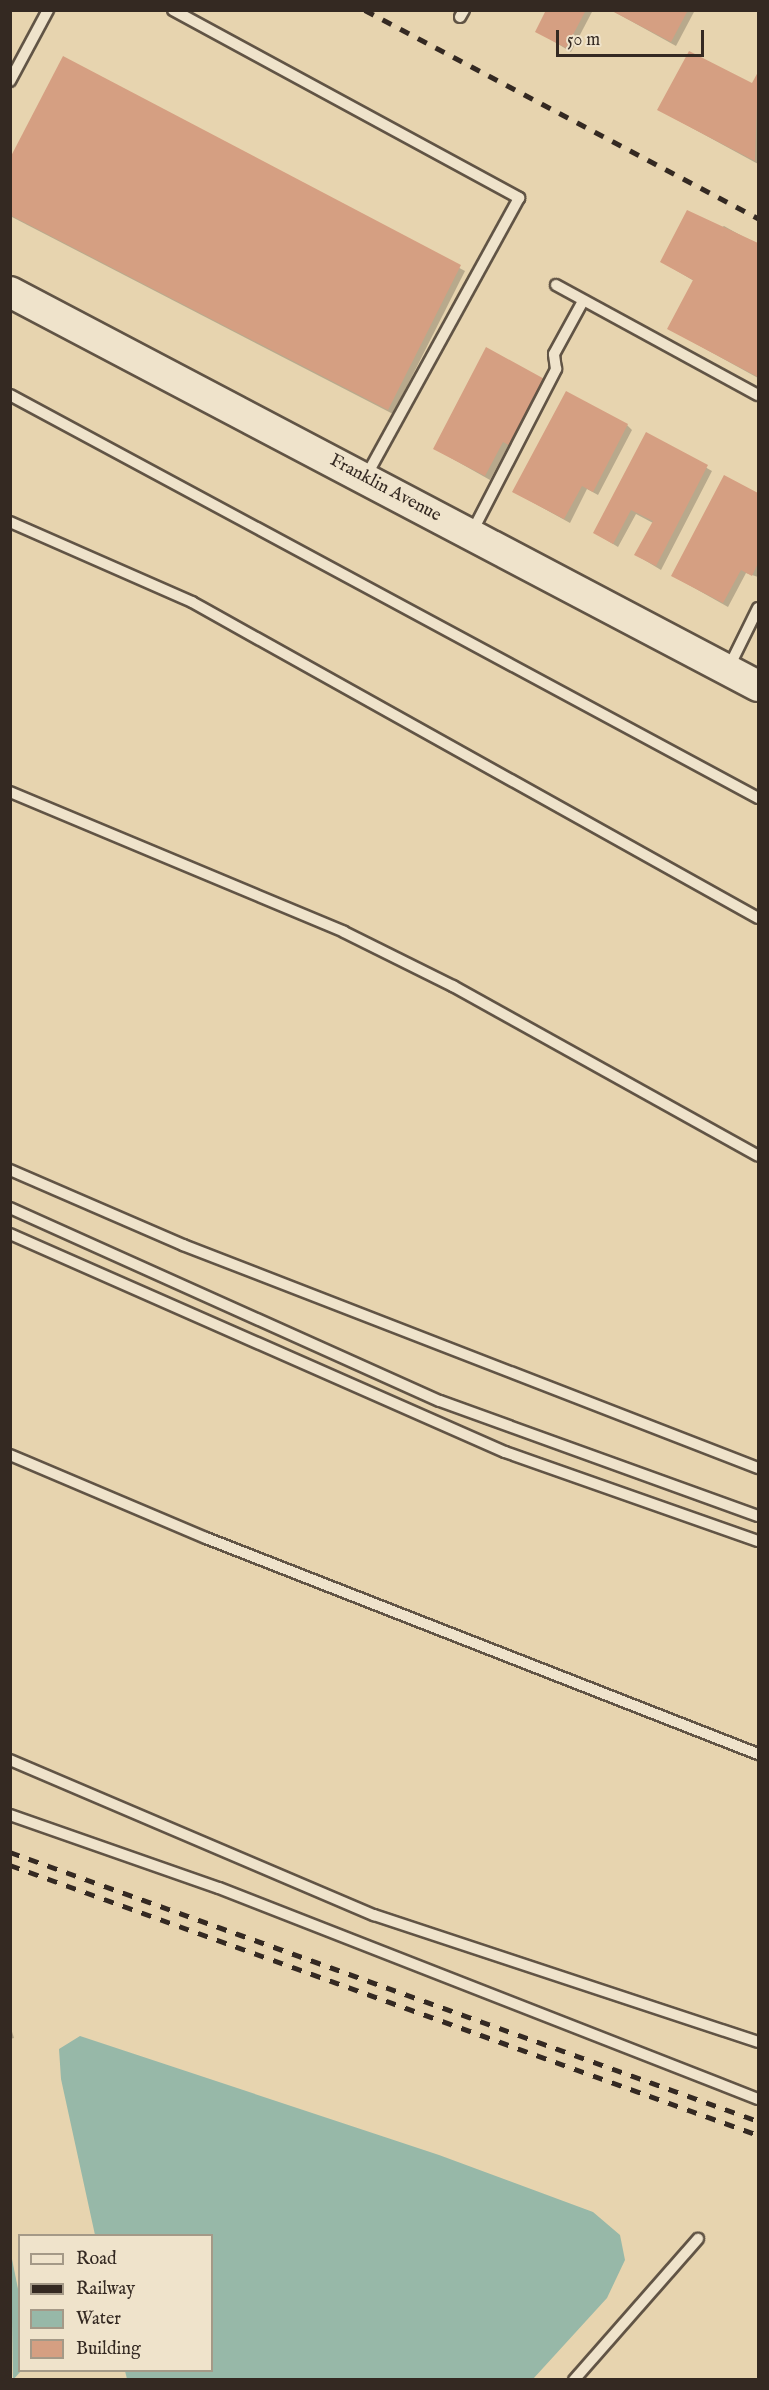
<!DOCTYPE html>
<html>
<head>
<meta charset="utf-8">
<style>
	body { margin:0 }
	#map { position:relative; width:769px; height:2390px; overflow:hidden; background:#e7d4af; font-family:"IM FELL English",serif }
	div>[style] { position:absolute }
	.water>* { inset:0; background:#97b8a8 }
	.shadow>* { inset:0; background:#0003 }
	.building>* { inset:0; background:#d59f82 }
	.roads { filter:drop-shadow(2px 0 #615445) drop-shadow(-2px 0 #615445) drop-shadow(0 2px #615445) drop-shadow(0 -2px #615445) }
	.lane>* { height:10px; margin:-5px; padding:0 5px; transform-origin:5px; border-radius:5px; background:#efe3cb }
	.secondary>* { height:30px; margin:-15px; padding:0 15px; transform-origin:15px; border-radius:15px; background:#efe3cb }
	.rail>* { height:4.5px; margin-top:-2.25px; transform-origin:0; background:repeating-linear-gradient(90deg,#342922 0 10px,transparent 0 20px) }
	span { translate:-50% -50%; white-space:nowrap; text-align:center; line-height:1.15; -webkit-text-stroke:6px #efe3cb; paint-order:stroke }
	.street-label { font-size:18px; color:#342922 }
	.frame { position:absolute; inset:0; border:12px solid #342922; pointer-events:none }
	.legend { position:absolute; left:18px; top:2234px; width:195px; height:138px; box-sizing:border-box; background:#efe3cb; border:2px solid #a49987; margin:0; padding:8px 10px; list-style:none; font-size:18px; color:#342922 }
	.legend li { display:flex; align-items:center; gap:12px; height:30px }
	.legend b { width:30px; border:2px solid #a49987 }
	.scale { position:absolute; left:556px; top:30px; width:148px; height:27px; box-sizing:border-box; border:3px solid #342922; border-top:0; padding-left:8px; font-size:18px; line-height:21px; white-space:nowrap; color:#342922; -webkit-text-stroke:4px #efe3cb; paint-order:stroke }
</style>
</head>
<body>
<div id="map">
	<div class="water">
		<i style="clip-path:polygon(80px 2036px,439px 2155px,593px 2212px,620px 2235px,625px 2260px,607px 2298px,533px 2379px,127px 2379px,125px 2371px,212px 2370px,212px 2236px,95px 2235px,61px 2079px,59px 2049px)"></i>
		<i style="clip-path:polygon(11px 2254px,20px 2299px,21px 2371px,13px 2380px)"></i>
	</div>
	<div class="shadow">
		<i style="clip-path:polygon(548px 10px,593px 10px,571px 52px,537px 31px)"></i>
		<i style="clip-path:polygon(611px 10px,695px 10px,676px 46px)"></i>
		<i style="clip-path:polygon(64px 58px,465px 271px,393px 414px,10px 216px,10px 161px)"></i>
		<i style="clip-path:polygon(758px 75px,758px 164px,659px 110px,752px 85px)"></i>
		<i style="clip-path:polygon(724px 226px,758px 245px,758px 378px,669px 329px,694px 281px,662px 262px)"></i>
		<i style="clip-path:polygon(487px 349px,519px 452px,508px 446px,490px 480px,435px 449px)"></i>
		<i style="clip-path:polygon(627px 425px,632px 430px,598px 495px,587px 489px,570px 523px,514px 492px)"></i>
		<i style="clip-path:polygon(647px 434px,712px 471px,661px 570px,636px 555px,653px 523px,636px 514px,618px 547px,595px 533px)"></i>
		<i style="clip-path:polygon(725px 477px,758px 495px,758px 577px,746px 573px,728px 607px,673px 576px)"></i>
		<i style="clip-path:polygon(10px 2025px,14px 2038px,10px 2039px)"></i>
	</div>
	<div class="building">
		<i style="clip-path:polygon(546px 10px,586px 10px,566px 48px,535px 32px)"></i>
		<i style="clip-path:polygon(610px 10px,688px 10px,671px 42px)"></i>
		<i style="clip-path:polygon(689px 51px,752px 83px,758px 72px,755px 161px,657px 110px)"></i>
		<i style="clip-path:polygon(63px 56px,461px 265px,388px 410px,10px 215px,10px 158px)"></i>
		<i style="clip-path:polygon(687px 210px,758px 243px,758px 377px,667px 329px,693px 280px,660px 262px)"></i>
		<i style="clip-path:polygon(486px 347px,548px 381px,514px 448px,503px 442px,485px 476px,433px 449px)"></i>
		<i style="clip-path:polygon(566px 391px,628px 424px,593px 492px,582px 486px,564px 519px,512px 492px)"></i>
		<i style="clip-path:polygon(646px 432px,708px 465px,656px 566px,634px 555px,653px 521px,631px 510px,613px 544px,593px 533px)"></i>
		<i style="clip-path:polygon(724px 475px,758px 493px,758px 563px,752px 576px,741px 570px,723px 603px,671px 576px)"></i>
	</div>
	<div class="roads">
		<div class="lane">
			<i style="left:173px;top:10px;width:394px;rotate:28.5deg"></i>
			<i style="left:519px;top:198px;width:320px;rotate:118.8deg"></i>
			<i style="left:460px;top:17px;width:8px;rotate:-60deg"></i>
			<i style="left:10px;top:81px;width:81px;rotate:-61.8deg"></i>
			<i style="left:556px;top:285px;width:230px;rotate:28.6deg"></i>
			<i style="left:10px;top:395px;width:850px;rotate:28.31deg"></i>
			<i style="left:10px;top:522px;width:199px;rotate:23.7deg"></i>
			<i style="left:192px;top:602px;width:648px;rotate:29.17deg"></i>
			<i style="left:471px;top:534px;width:186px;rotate:-62.7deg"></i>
			<i style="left:556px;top:369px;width:15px;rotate:-98deg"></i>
			<i style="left:554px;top:354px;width:60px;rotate:-61.3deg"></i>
			<i style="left:728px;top:669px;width:68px;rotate:-63.8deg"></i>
			<i style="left:10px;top:792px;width:362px;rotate:22.7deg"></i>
			<i style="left:344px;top:932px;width:122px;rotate:26.4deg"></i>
			<i style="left:453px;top:986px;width:349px;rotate:29.1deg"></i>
			<i style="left:10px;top:1170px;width:189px;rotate:23.4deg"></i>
			<i style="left:183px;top:1245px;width:617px;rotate:21.2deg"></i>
			<i style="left:10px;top:1208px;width:471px;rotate:24.2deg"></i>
			<i style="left:440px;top:1401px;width:338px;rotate:19.9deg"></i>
			<i style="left:10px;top:1234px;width:541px;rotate:23.77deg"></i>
			<i style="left:505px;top:1452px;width:268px;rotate:19.4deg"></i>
			<i style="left:10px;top:1455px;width:213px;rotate:23deg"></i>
			<i style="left:206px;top:1538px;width:593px;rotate:21.37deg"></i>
			<i style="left:10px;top:1760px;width:396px;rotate:23.1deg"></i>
			<i style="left:374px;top:1915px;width:404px;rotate:18.3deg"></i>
			<i style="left:10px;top:1815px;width:221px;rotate:19.3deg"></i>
			<i style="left:219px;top:1888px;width:579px;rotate:21.38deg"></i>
			<i style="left:574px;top:2380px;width:188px;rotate:-48.7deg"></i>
		</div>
		<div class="secondary">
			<i style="left:10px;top:292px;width:845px;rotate:27.78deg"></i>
		</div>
	</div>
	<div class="rail">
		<i style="left:365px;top:10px;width:445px;rotate:27.9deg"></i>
		<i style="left:10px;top:1852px;width:795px;rotate:19.78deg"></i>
		<i style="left:10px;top:1865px;width:795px;rotate:19.85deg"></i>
	</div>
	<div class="street-label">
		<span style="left:385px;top:489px;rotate:28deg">Franklin Avenue</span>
	</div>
	<div class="frame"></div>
	<ul class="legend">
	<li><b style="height:8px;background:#efe3cb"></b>Road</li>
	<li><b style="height:8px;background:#342922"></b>Railway</li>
	<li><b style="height:16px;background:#97b8a8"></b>Water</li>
	<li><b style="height:16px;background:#d59f82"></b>Building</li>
	</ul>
	<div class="scale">50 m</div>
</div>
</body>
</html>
